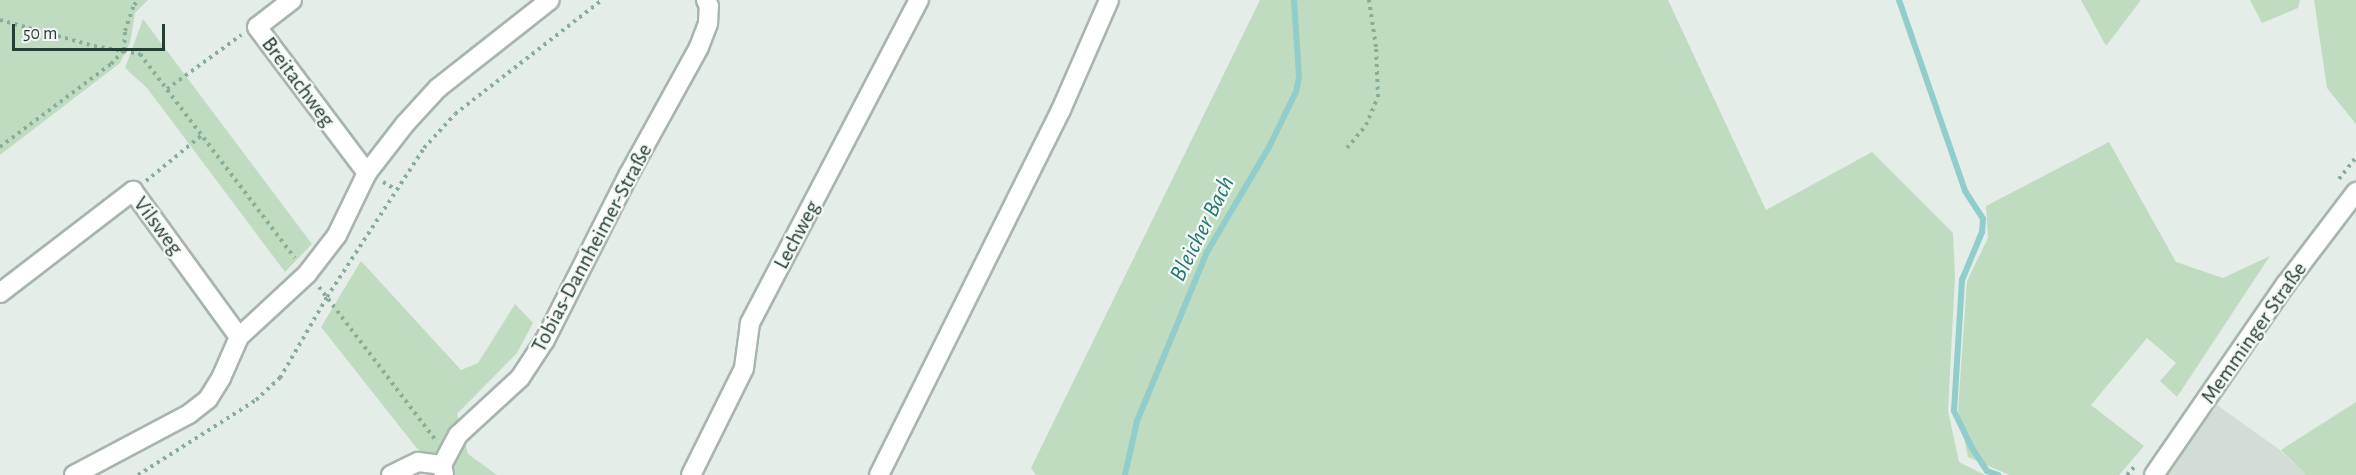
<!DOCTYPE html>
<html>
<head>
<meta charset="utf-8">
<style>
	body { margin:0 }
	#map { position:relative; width:2356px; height:475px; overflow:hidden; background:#e5ede8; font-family:"Alegreya Sans",sans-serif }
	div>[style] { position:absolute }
	.built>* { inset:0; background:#d3ddd6 }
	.green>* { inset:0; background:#bfdcc1 }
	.stream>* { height:6px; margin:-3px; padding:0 3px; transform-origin:3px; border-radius:3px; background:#91cdca }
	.path>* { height:4px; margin-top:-2px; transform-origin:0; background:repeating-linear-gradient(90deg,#88ae9a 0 3px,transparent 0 7.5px) }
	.roads { filter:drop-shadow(2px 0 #a8b5ae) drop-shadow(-2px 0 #a8b5ae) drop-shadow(0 2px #a8b5ae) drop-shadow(0 -2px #a8b5ae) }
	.street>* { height:18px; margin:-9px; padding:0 9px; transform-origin:9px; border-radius:9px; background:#fff }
	.secondary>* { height:18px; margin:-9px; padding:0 9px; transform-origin:9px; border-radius:9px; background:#fff }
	span { translate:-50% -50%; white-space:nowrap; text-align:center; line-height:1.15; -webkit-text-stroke:4.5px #f5f9f6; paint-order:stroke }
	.street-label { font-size:22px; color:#253e32 }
	.water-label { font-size:24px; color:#237672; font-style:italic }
	.scale { position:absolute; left:12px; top:24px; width:153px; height:27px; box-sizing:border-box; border:3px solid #253e32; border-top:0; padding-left:8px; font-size:18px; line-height:21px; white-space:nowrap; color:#253e32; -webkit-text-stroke:4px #f5f9f6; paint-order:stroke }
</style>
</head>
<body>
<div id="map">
	<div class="built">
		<i style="clip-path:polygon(2217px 405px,2280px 450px,2306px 475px,2168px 475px)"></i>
	</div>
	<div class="green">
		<i style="clip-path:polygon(0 0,148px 0,135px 13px,130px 43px,120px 63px,0 155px)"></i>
		<i style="clip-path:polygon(1260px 0,1668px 0,1766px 210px,1872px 152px,1953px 233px,1955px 276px,1948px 411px,1959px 462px,1985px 475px,1036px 475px,1031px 468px)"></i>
		<i style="clip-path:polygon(2081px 0,2141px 0,2106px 46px)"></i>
		<i style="clip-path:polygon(2250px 0,2300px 0,2298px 8px,2262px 23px)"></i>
		<i style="clip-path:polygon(2314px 0,2356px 0,2356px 124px,2327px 88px)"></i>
		<i style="clip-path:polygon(143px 19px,312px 244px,285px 272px,147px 88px,125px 68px)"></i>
		<i style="clip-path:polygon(2109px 142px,2176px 262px,2223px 278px,2270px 256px,2177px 397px,2160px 381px,2176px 363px,2147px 338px,2091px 405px,2144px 446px,2119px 475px,2009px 475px,1968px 457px,1958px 410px,1967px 281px,1988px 238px,1986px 206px)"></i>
		<i style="clip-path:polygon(361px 261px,461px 370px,478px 363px,515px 304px,533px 323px,517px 353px,457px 414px,468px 454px,497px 475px,444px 475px,415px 446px,321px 327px)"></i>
		<i style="clip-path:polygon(2356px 402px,2356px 475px,2306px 475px,2281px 450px)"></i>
	</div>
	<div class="stream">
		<i style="left:1899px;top:0;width:202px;rotate:70.9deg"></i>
		<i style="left:1965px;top:191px;width:33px;rotate:57deg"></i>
		<i style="left:1983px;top:219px;width:13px;rotate:94deg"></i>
		<i style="left:1982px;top:232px;width:52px;rotate:112.6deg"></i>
		<i style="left:1962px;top:280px;width:131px;rotate:93.5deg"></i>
		<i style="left:1954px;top:411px;width:41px;rotate:64.1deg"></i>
		<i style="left:1972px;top:448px;width:27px;rotate:57deg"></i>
		<i style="left:1987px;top:471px;width:12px;rotate:20deg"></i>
		<i style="left:1125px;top:475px;width:55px;rotate:-77.5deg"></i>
		<i style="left:1137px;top:421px;width:183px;rotate:-67.5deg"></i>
		<i style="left:1207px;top:252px;width:122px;rotate:-59.4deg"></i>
		<i style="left:1269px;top:147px;width:61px;rotate:-63.9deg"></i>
		<i style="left:1296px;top:92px;width:16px;rotate:-79deg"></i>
		<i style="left:1299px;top:76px;width:76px;rotate:-93.8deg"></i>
	</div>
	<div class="path">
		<i style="left:0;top:20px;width:98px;rotate:15.5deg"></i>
		<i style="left:94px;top:46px;width:47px;rotate:9.9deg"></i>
		<i style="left:140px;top:54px;width:256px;rotate:52.8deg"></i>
		<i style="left:167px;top:89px;width:92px;rotate:-36.1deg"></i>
		<i style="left:0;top:147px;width:139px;rotate:-36.8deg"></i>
		<i style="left:111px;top:64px;width:19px;rotate:-47deg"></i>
		<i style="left:124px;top:50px;width:19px;rotate:-87deg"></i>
		<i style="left:125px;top:31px;width:28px;rotate:-71deg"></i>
		<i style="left:134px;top:5px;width:7px;rotate:-45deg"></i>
		<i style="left:1347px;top:148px;width:30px;rotate:-50deg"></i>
		<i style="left:1366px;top:125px;width:30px;rotate:-67deg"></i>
		<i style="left:1378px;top:97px;width:50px;rotate:-92.3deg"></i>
		<i style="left:1376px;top:47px;width:48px;rotate:-98.5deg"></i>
		<i style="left:2339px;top:179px;width:28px;rotate:-52deg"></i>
		<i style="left:146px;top:181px;width:72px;rotate:-39.4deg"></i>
		<i style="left:383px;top:182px;width:14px;rotate:30deg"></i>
		<i style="left:319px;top:287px;width:191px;rotate:52.7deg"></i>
		<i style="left:138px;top:475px;width:140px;rotate:-32.4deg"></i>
		<i style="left:256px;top:400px;width:33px;rotate:-43deg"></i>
		<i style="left:280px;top:378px;width:94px;rotate:-59.9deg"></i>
		<i style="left:327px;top:297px;width:178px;rotate:-56.9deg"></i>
		<i style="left:424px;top:148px;width:46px;rotate:-47.6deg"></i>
		<i style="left:455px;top:114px;width:186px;rotate:-37.8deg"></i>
		<i style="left:2127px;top:475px;width:15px;rotate:-48deg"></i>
	</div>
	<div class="roads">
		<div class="street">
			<i style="left:292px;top:0;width:44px;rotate:142.4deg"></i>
			<i style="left:257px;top:27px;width:183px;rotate:53deg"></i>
			<i style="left:0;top:293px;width:168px;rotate:-37.5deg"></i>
			<i style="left:133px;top:191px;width:180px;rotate:54deg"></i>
			<i style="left:74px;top:475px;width:130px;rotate:-27.9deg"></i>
			<i style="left:189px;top:414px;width:24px;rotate:-38deg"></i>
			<i style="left:208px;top:399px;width:25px;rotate:-58deg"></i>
			<i style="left:221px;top:378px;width:45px;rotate:-66.3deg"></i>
			<i style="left:239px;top:337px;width:93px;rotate:-42.8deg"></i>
			<i style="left:307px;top:274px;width:49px;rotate:-52.4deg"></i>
			<i style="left:337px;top:235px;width:69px;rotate:-64.2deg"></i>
			<i style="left:367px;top:173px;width:62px;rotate:-52.2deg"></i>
			<i style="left:405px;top:124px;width:49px;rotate:-47.5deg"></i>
			<i style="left:438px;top:88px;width:142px;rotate:-38.2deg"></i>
			<i style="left:391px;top:475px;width:30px;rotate:-26deg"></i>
			<i style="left:418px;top:462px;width:24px;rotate:7deg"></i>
			<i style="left:444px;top:475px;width:10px;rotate:-101deg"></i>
			<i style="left:442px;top:465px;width:34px;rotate:-62deg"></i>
			<i style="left:458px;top:435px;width:84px;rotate:-42.6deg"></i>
			<i style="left:520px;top:378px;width:45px;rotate:-56.7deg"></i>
			<i style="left:545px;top:340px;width:186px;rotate:-63.2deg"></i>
			<i style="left:629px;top:174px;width:145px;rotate:-61.1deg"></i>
			<i style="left:699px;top:47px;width:26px;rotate:-69deg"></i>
			<i style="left:708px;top:23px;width:17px;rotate:-87deg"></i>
			<i style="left:709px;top:6px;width:7px;rotate:-117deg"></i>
			<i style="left:691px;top:475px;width:119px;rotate:-63.6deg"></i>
			<i style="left:744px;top:368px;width:45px;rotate:-82.4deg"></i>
			<i style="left:750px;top:323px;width:365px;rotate:-62.4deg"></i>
			<i style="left:879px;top:475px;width:408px;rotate:-63.5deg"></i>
			<i style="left:1061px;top:110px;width:120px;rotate:-66.4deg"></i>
		</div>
		<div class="secondary">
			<i style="left:2154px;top:475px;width:232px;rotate:-55.4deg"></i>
			<i style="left:2286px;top:284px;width:116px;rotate:-52.7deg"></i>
		</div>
	</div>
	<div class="street-label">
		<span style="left:298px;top:82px;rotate:53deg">Breitachweg</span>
		<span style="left:158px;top:226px;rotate:53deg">Vilsweg</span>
		<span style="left:797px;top:235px;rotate:-62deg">Lechweg</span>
		<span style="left:592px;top:248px;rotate:-62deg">Tobias-Dannheimer-Straße</span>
		<span style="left:2254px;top:333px;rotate:-55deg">Memminger Straße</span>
	</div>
	<div class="water-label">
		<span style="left:1203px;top:229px;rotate:-63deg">Bleicher Bach</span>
	</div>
	<div class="scale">50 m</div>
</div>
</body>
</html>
